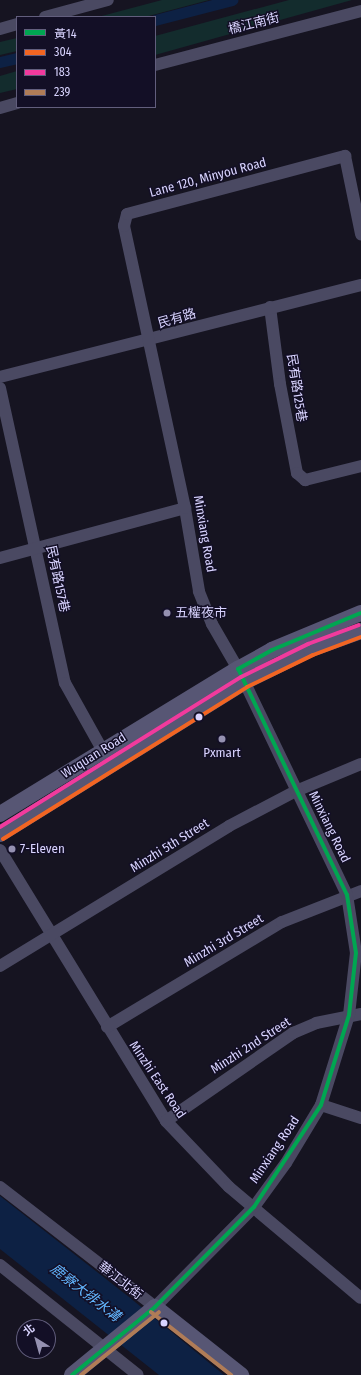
<!DOCTYPE html>
<html>
<head>
<meta charset="utf-8">
<style>
	body { margin:0 }
	#map { position:relative; width:361px; height:1375px; overflow:hidden; background:#161421; font-family:"Fira Sans Condensed","Noto Sans TC",sans-serif }
	div>[style] { position:absolute }
	.green>* { inset:0; background:#132c2d }
	.water>* { inset:0; background:#0d2144 }
	.canal>* { height:11px; margin:-5.5px; padding:0 5.5px; transform-origin:5.5px; border-radius:5.5px; background:#0d2144 }
	.street>* { height:12px; margin:-6px; padding:0 6px; transform-origin:6px; border-radius:6px; background:#4a4962 }
	.secondary>* { height:16px; margin:-8px; padding:0 8px; transform-origin:8px; border-radius:8px; background:#575674 }
	.bus-1>* { height:4px; margin:-2px; padding:0 2px; transform-origin:2px; border-radius:2px; background:#00a651 }
	.bus-2>* { height:4px; margin:-2px; padding:0 2px; transform-origin:2px; border-radius:2px; background:#f26522 }
	.bus-3>* { height:4px; margin:-2px; padding:0 2px; transform-origin:2px; border-radius:2px; background:#f13a9d }
	.bus-4>* { height:4px; margin:-2px; padding:0 2px; transform-origin:2px; border-radius:2px; background:#b07c57 }
	.dots>* { width:11px; height:11px; translate:-50% -50%; box-sizing:border-box; border:2px solid #130f26; border-radius:50% }
	span { translate:-50% -50%; white-space:nowrap; text-align:center; line-height:1.15; -webkit-text-stroke:3px #130f26; paint-order:stroke }
	.street-label { font-size:13px; color:#d9d4ff }
	.poi-label { font-size:13px; color:#d9d4ff }
	.left { translate:0 -50%; text-align:left }
	.water-label { font-size:14px; color:#62b6ff; font-style:italic }
	.legend { position:absolute; left:16px; top:16px; width:140px; height:92px; box-sizing:border-box; background:#130f26; border:1px solid #625e7d; margin:0; padding:5px 7px; list-style:none; font-size:12px; color:#d9d4ff }
	.legend li { display:flex; align-items:center; gap:8px; height:20px }
	.legend b { width:20px; border:1px solid #625e7d }
	.north { position:absolute; left:16px; top:1319px; width:40px; height:40px; box-sizing:border-box; background:#130f26; border:1px solid #625e7d; border-radius:50%; rotate:323deg; font-size:11px; font-weight:700; line-height:16px; text-align:center; color:#d9d4ff }
	.north::after { content:''; display:block; margin:auto; width:14px; height:18px; background:#9591b1; clip-path:polygon(50% 0,100% 100%,50% 72%,0 100%) }
</style>
</head>
<body>
<div id="map">
	<div class="green">
		<i style="clip-path:polygon(162px 0,209px 0,145px 17px,98px 17px)"></i>
		<i style="clip-path:polygon(289px 0,352px 0,155px 55px,155px 36px)"></i>
		<i style="clip-path:polygon(17px 38px,17px 51px,0 55px,0 42px)"></i>
		<i style="clip-path:polygon(17px 71px,17px 89px,0 93px,0 76px)"></i>
	</div>
	<div class="water">
		<i style="clip-path:polygon(0 1196px,129px 1297px,224px 1375px,159px 1375px,0 1249px)"></i>
	</div>
	<div class="canal">
		<i style="left:155px;top:20px;width:80px;rotate:-14.6deg"></i>
		<i style="left:0;top:62px;width:17px;rotate:-13deg"></i>
	</div>
	<div class="street">
		<i style="left:45px;top:17px;width:65px;rotate:-15.1deg"></i>
		<i style="left:0;top:29px;width:18px;rotate:-16deg"></i>
		<i style="left:155px;top:65px;width:213px;rotate:-14.7deg"></i>
		<i style="left:0;top:108px;width:18px;rotate:-16deg"></i>
		<i style="left:270px;top:307px;width:78px;rotate:82.6deg"></i>
		<i style="left:280px;top:384px;width:91px;rotate:79.2deg"></i>
		<i style="left:297px;top:473px;width:11px;rotate:41deg"></i>
		<i style="left:305px;top:480px;width:58px;rotate:-14deg"></i>
		<i style="left:0;top:377px;width:373px;rotate:-14.3deg"></i>
		<i style="left:0;top:388px;width:302px;rotate:77.6deg"></i>
		<i style="left:65px;top:683px;width:86px;rotate:60.8deg"></i>
		<i style="left:0;top:558px;width:192px;rotate:-15.1deg"></i>
		<i style="left:0;top:850px;width:318px;rotate:58.5deg"></i>
		<i style="left:166px;top:1121px;width:91px;rotate:46.3deg"></i>
		<i style="left:229px;top:1187px;width:172px;rotate:40.1deg"></i>
		<i style="left:0;top:966px;width:268px;rotate:-31.4deg"></i>
		<i style="left:229px;top:826px;width:76px;rotate:-27.6deg"></i>
		<i style="left:296px;top:791px;width:70px;rotate:-22.6deg"></i>
		<i style="left:107px;top:1027px;width:204px;rotate:-31deg"></i>
		<i style="left:282px;top:922px;width:85px;rotate:-21.4deg"></i>
		<i style="left:321px;top:1105px;width:42px;rotate:18deg"></i>
		<i style="left:166px;top:1121px;width:155px;rotate:-34.7deg"></i>
		<i style="left:293px;top:1033px;width:25px;rotate:-23deg"></i>
		<i style="left:316px;top:1023px;width:46px;rotate:-11.3deg"></i>
		<i style="left:0;top:1187px;width:196px;rotate:37.7deg"></i>
		<i style="left:155px;top:1307px;width:141px;rotate:-45.3deg"></i>
		<i style="left:254px;top:1207px;width:54px;rotate:-54deg"></i>
		<i style="left:286px;top:1163px;width:68px;rotate:-58.9deg"></i>
		<i style="left:321px;top:1105px;width:94px;rotate:-72.7deg"></i>
		<i style="left:349px;top:1015px;width:62px;rotate:-83.6deg"></i>
		<i style="left:356px;top:953px;width:59px;rotate:-98.8deg"></i>
		<i style="left:347px;top:895px;width:251px;rotate:-115.7deg"></i>
		<i style="left:238px;top:669px;width:52px;rotate:-120deg"></i>
		<i style="left:212px;top:624px;width:35px;rotate:-112deg"></i>
		<i style="left:199px;top:591px;width:84px;rotate:-99.6deg"></i>
		<i style="left:185px;top:508px;width:289px;rotate:-102.2deg"></i>
		<i style="left:124px;top:226px;width:12px;rotate:-76deg"></i>
		<i style="left:127px;top:214px;width:226px;rotate:-14.9deg"></i>
		<i style="left:345px;top:156px;width:80px;rotate:78.4deg"></i>
		<i style="left:0;top:1265px;width:176px;rotate:38.6deg"></i>
	</div>
	<div class="secondary">
		<i style="left:0;top:814px;width:279px;rotate:-31.4deg"></i>
		<i style="left:238px;top:669px;width:39px;rotate:-29deg"></i>
		<i style="left:272px;top:650px;width:96px;rotate:-22.6deg"></i>
		<i style="left:0;top:834px;width:287px;rotate:-31.9deg"></i>
		<i style="left:244px;top:682px;width:75px;rotate:-26.2deg"></i>
		<i style="left:311px;top:649px;width:53px;rotate:-19.8deg"></i>
		<i style="left:72px;top:1375px;width:107px;rotate:-39.3deg"></i>
		<i style="left:155px;top:1307px;width:110px;rotate:38.3deg"></i>
	</div>
	<div class="bus-1">
		<i style="left:72px;top:1375px;width:107px;rotate:-39.3deg"></i>
		<i style="left:155px;top:1307px;width:141px;rotate:-45.3deg"></i>
		<i style="left:254px;top:1207px;width:122px;rotate:-56.7deg"></i>
		<i style="left:321px;top:1105px;width:94px;rotate:-72.7deg"></i>
		<i style="left:349px;top:1015px;width:62px;rotate:-83.6deg"></i>
		<i style="left:356px;top:953px;width:59px;rotate:-98.8deg"></i>
		<i style="left:347px;top:895px;width:251px;rotate:-115.7deg"></i>
		<i style="left:238px;top:669px;width:39px;rotate:-29deg"></i>
		<i style="left:272px;top:650px;width:96px;rotate:-22.6deg"></i>
	</div>
	<div class="bus-2">
		<i style="left:3px;top:839px;width:287px;rotate:-31.9deg"></i>
		<i style="left:247px;top:687px;width:73px;rotate:-25.9deg"></i>
		<i style="left:313px;top:655px;width:51px;rotate:-20.6deg"></i>
	</div>
	<div class="bus-3">
		<i style="left:0;top:827px;width:284px;rotate:-31.9deg"></i>
		<i style="left:241px;top:677px;width:75px;rotate:-26.2deg"></i>
		<i style="left:308px;top:644px;width:54px;rotate:-20.4deg"></i>
	</div>
	<div class="bus-4">
		<i style="left:151px;top:1312px;width:102px;rotate:38.2deg"></i>
		<i style="left:81px;top:1375px;width:100px;rotate:-38.9deg"></i>
	</div>
	<div class="dots">
		<i style="left:167px;top:613px;background:#9591b1"></i>
		<i style="left:199px;top:717px;background:#d9d4ff"></i>
		<i style="left:222px;top:739px;background:#9591b1"></i>
		<i style="left:12px;top:849px;background:#9591b1"></i>
		<i style="left:164px;top:1323px;background:#d9d4ff"></i>
	</div>
	<div class="street-label">
		<span style="left:254px;top:24px;rotate:-14deg">橋江南街</span>
		<span style="left:208px;top:178px;rotate:-15deg">Lane 120, Minyou Road</span>
		<span style="left:177px;top:319px;rotate:-16deg">民有路</span>
		<span style="left:296px;top:388px;rotate:81deg">民有路125巷</span>
		<span style="left:204px;top:534px;rotate:80deg">Minxiang Road</span>
		<span style="left:57px;top:579px;rotate:78deg">民有路157巷</span>
		<span style="left:94px;top:756px;rotate:-32deg">Wuquan Road</span>
		<span style="left:329px;top:827px;rotate:64deg">Minxiang Road</span>
		<span style="left:170px;top:846px;rotate:-32deg">Minzhi 5th Street</span>
		<span style="left:224px;top:941px;rotate:-31deg">Minzhi 3rd Street</span>
		<span style="left:251px;top:1046px;rotate:-33deg">Minzhi 2nd Street</span>
		<span style="left:157px;top:1080px;rotate:56deg">Minzhi East Road</span>
		<span style="left:275px;top:1150px;rotate:-56deg">Minxiang Road</span>
		<span style="left:120px;top:1281px;rotate:38deg">華江北街</span>
	</div>
	<div class="poi-label">
		<span class="left" style="left:175px;top:613px">五權夜市</span>
		<span style="left:222px;top:753px">Pxmart</span>
		<span class="left" style="left:20px;top:849px">7-Eleven</span>
	</div>
	<div class="water-label">
		<span style="left:85px;top:1293px;rotate:38deg">鹿寮大排水溝</span>
	</div>
	<ul class="legend">
	<li><b style="height:5px;background:#00a651"></b>黃14</li>
	<li><b style="height:5px;background:#f26522"></b>304</li>
	<li><b style="height:5px;background:#f13a9d"></b>183</li>
	<li><b style="height:5px;background:#b07c57"></b>239</li>
	</ul>
	<div class="north">北</div>
</div>
</body>
</html>
